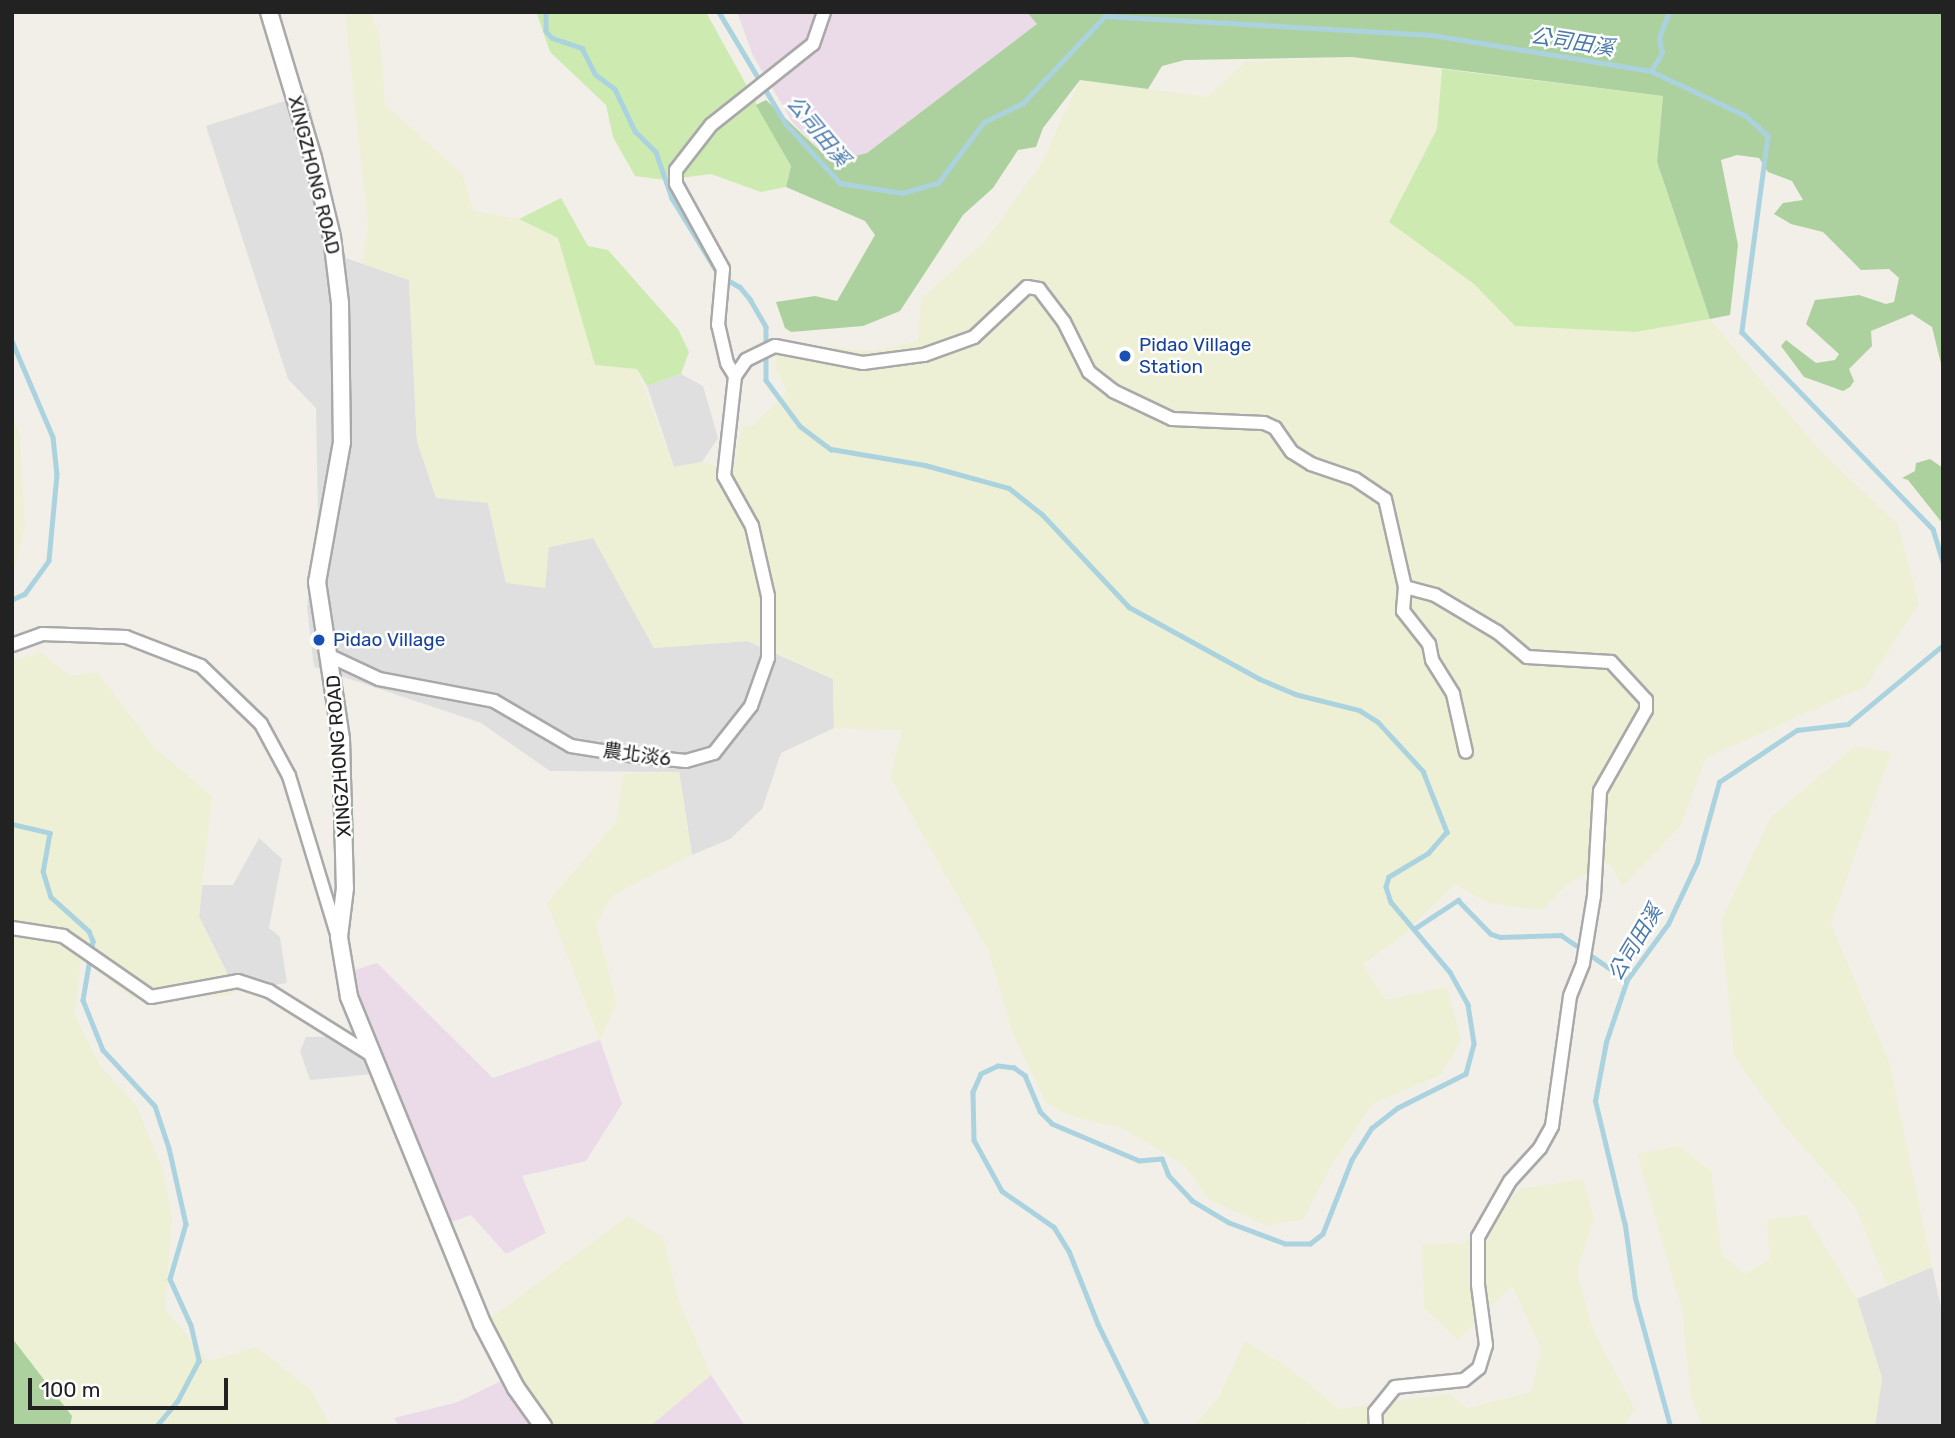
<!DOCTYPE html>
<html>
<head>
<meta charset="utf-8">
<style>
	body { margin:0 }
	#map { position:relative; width:1955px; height:1438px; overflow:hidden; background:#f2efe9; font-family:Rubik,"Noto Sans TC",sans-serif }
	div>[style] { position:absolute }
	.residential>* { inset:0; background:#e0dfdf }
	.industrial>* { inset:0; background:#ebdbe8 }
	.farmland>* { inset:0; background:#eef0d5 }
	.grass>* { inset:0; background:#cdebb0 }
	.forest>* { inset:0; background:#add19e }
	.stream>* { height:4.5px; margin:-2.25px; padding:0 2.25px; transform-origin:2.25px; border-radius:2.25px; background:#aad3df }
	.roads { filter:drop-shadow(2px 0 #a9a9a9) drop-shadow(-2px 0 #a9a9a9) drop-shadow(0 2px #a9a9a9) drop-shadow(0 -2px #a9a9a9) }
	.minor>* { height:12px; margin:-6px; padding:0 6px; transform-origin:6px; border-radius:6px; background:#fff }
	.tertiary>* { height:16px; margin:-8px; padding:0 8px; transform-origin:8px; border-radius:8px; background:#fff }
	.dots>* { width:19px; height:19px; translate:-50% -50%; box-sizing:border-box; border:4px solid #fff; border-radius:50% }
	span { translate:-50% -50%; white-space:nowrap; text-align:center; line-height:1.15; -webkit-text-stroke:5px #fff; paint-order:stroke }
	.street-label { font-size:19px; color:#222 }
	.transit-label { font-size:19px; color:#164399 }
	.left { translate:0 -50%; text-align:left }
	.water-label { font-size:21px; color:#4a7aab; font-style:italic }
	.frame { position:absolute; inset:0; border:14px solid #222; pointer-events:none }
	.scale { position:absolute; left:28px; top:1378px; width:200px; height:32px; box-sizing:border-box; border:4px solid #222; border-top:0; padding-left:9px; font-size:21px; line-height:24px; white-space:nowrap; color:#222; -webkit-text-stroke:5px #fff; paint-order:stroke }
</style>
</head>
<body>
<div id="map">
	<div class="residential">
		<i style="clip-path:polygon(307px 94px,346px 258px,409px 280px,417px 442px,488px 503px,506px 583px,549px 547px,594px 537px,654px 648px,747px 641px,833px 679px,834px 728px,781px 753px,762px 809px,730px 839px,692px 855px,679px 772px,550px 771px,481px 723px,314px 667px,307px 607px,318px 511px,316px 408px,288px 379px,206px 126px)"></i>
		<i style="clip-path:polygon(681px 374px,703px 386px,718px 438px,702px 462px,674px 467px,647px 386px)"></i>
		<i style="clip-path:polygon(259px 838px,282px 859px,269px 928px,280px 937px,287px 983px,236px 991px,199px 917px,202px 885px,233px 885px)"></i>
		<i style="clip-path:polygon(360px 1036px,373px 1074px,310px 1080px,300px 1051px,306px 1037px)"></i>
		<i style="clip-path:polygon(1932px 1267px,1943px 1316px,1943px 1426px,1875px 1426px,1882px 1378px,1857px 1299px)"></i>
	</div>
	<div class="industrial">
		<i style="clip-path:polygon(737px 12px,1027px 12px,1038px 24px,867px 153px,832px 162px,793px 123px,753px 56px)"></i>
		<i style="clip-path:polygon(377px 963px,493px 1078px,600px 1040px,622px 1104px,586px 1161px,522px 1176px,546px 1233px,506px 1254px,471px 1215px,440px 1226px,348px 972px)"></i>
		<i style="clip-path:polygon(711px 1375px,745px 1426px,650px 1426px)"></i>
		<i style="clip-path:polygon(509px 1377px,548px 1426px,399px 1426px,394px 1418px,458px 1402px)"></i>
	</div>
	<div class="farmland">
		<i style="clip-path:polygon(345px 12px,370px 12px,380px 37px,385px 104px,462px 174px,474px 211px,519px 219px,558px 238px,595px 365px,637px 369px,674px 467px,702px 462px,733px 471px,742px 426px,753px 426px,787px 391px,776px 370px,775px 342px,874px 351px,918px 341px,921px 299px,985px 241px,1041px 164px,1080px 80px,1207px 97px,1245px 62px,1352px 57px,1442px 69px,1437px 129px,1389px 222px,1474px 283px,1515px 326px,1635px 332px,1710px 319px,1817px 447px,1898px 525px,1919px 604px,1866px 686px,1706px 758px,1680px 827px,1622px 887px,1610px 863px,1567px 884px,1543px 910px,1488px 903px,1455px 884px,1400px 938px,1363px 964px,1385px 1000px,1447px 987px,1461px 1040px,1442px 1074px,1373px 1104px,1332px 1164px,1303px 1220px,1265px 1225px,1208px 1199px,1185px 1166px,1124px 1129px,1071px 1116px,1047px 1104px,1013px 1034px,988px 950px,890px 777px,902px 730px,834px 728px,833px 679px,748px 641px,654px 648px,593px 538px,549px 547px,545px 588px,506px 583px,488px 503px,436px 498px,417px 442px,409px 280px,361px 263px,368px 227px)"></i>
		<i style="clip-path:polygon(12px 415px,20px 435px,25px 526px,12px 577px)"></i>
		<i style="clip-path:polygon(40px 652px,70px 676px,97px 672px,155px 748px,212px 796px,199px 917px,236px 991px,228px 996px,132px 998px,81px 957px,75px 1015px,100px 1065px,136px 1105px,163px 1170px,172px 1219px,165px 1309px,209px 1361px,257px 1347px,311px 1390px,331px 1426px,70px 1426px,71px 1416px,12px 1338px,12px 661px)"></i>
		<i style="clip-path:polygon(1855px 746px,1891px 752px,1831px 924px,1890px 1064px,1932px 1267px,1887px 1286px,1855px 1206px,1781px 1122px,1734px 1056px,1721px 920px,1771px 817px)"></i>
		<i style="clip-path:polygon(679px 772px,692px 855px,613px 895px,596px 924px,617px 1003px,600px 1040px,547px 903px,616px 822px,623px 774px)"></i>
		<i style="clip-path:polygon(1678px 1146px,1711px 1171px,1722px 1255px,1745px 1274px,1769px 1260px,1767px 1219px,1806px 1215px,1857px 1299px,1882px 1378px,1875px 1426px,1702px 1426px,1691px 1397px,1682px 1310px,1637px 1154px)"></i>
		<i style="clip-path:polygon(1583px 1179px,1594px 1218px,1577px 1272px,1593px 1330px,1635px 1409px,1623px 1426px,1312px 1426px,1307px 1420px,1306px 1426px,1194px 1426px,1218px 1398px,1245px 1341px,1289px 1368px,1339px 1409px,1449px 1394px,1467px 1408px,1531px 1392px,1541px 1348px,1512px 1286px,1458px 1340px,1424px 1308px,1422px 1244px,1464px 1243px,1520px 1189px)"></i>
		<i style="clip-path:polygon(628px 1216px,663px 1237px,679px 1301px,711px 1375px,650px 1426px,548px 1426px,479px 1327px)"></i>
	</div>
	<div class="grass">
		<i style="clip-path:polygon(706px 12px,791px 166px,786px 187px,761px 192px,711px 174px,665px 180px,635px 176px,613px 137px,606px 105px,550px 52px,537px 14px)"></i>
		<i style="clip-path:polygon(1442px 69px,1663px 96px,1657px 162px,1710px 319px,1635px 332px,1515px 326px,1474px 284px,1389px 222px,1437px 129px)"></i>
		<i style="clip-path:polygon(561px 198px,588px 246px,608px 250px,678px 329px,689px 352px,681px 374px,647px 386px,637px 369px,595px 365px,558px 238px,519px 219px)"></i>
	</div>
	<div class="forest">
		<i style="clip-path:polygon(1027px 12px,1943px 12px,1943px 372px,1932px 327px,1912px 314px,1871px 331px,1872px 346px,1849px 369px,1854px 381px,1850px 387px,1843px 391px,1804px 377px,1781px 346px,1786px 340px,1816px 363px,1835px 360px,1839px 354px,1806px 324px,1815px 300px,1859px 295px,1886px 304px,1894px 302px,1899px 278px,1889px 269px,1861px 270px,1823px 232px,1791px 224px,1774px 214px,1783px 203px,1803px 200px,1792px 181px,1768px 172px,1759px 158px,1737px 155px,1721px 160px,1738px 245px,1730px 315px,1710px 319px,1657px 162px,1663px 96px,1352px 57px,1185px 60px,1162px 66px,1148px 89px,1080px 80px,1043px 128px,1036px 147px,1018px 150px,993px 188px,963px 215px,900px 311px,863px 326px,791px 332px,785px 328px,776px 302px,815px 296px,837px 301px,875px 235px,865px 221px,786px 187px,791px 166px,756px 105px,766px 100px,832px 162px,867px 153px,1037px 24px)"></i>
		<i style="clip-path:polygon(1930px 459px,1943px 468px,1943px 524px,1908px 480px,1902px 478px,1915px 471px,1916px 463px)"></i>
		<i style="clip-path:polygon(12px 1338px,72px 1416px,70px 1426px,12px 1426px)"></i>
	</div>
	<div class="stream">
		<i style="left:546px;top:12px;width:19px;rotate:90deg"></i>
		<i style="left:546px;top:31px;width:9px;rotate:49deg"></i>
		<i style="left:552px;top:38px;width:32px;rotate:18deg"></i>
		<i style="left:582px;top:48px;width:29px;rotate:63deg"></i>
		<i style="left:595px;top:74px;width:25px;rotate:37deg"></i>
		<i style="left:615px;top:89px;width:47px;rotate:64.5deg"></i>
		<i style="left:635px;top:131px;width:30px;rotate:45deg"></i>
		<i style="left:656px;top:152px;width:49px;rotate:70.8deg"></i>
		<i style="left:672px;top:198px;width:90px;rotate:58.6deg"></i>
		<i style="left:719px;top:275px;width:24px;rotate:30deg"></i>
		<i style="left:740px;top:287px;width:16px;rotate:50deg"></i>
		<i style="left:750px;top:299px;width:32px;rotate:60deg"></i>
		<i style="left:766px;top:327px;width:53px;rotate:90deg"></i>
		<i style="left:766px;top:380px;width:57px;rotate:53.5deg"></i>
		<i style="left:800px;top:426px;width:39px;rotate:37deg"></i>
		<i style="left:831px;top:449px;width:95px;rotate:9.7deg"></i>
		<i style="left:925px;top:465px;width:87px;rotate:15.3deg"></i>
		<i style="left:1009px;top:488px;width:43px;rotate:38.5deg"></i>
		<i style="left:1043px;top:515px;width:126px;rotate:46.9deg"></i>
		<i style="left:1129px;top:607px;width:149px;rotate:28.8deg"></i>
		<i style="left:1260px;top:679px;width:38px;rotate:23deg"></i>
		<i style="left:1295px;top:694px;width:66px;rotate:14deg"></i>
		<i style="left:1359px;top:710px;width:22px;rotate:32deg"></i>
		<i style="left:1378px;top:722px;width:67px;rotate:47.4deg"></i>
		<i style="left:1423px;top:771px;width:66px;rotate:68.5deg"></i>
		<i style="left:1447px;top:832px;width:28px;rotate:131deg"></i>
		<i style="left:1429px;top:853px;width:47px;rotate:149deg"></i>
		<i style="left:1389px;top:877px;width:10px;rotate:107deg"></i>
		<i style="left:1386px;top:887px;width:16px;rotate:72deg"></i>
		<i style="left:1391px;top:902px;width:92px;rotate:49.9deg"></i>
		<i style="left:1450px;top:972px;width:38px;rotate:61deg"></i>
		<i style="left:1468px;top:1005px;width:39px;rotate:81deg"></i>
		<i style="left:1474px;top:1044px;width:31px;rotate:105deg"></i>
		<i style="left:1466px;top:1074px;width:76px;rotate:153.4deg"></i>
		<i style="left:1398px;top:1108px;width:33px;rotate:142deg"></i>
		<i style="left:1372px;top:1128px;width:38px;rotate:122deg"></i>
		<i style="left:1352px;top:1160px;width:79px;rotate:111.4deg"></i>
		<i style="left:1323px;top:1234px;width:16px;rotate:142deg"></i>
		<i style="left:1310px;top:1244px;width:25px;rotate:180deg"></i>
		<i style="left:1285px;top:1244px;width:60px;rotate:-159.4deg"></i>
		<i style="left:1229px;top:1223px;width:43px;rotate:-149.3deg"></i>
		<i style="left:1192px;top:1201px;width:35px;rotate:-133deg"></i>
		<i style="left:1168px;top:1175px;width:17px;rotate:-111deg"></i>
		<i style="left:1162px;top:1159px;width:23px;rotate:175deg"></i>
		<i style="left:1139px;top:1161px;width:95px;rotate:-157deg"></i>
		<i style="left:1052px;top:1124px;width:17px;rotate:-135deg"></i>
		<i style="left:1040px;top:1112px;width:39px;rotate:-113deg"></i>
		<i style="left:1025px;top:1076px;width:14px;rotate:-144deg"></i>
		<i style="left:1014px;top:1068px;width:16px;rotate:-173deg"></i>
		<i style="left:998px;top:1066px;width:19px;rotate:155deg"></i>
		<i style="left:981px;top:1074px;width:20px;rotate:114deg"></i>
		<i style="left:973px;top:1092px;width:48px;rotate:88.8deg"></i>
		<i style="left:974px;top:1140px;width:58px;rotate:61.2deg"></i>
		<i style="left:1002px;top:1191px;width:63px;rotate:34.7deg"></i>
		<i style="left:1054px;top:1227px;width:28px;rotate:58deg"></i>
		<i style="left:1069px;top:1251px;width:79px;rotate:68.3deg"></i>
		<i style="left:1098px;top:1324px;width:114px;rotate:63.9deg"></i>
		<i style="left:719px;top:12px;width:131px;rotate:59.1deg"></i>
		<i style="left:786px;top:124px;width:80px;rotate:47.5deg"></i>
		<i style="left:840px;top:183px;width:63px;rotate:9.2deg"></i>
		<i style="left:902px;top:193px;width:37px;rotate:-16deg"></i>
		<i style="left:938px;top:183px;width:76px;rotate:-53deg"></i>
		<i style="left:984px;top:122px;width:43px;rotate:-26deg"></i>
		<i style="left:1023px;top:103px;width:120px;rotate:-46.7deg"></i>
		<i style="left:1105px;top:16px;width:328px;rotate:3.3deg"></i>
		<i style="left:1432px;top:35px;width:222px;rotate:9.3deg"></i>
		<i style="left:1651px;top:71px;width:105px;rotate:25.3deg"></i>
		<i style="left:1746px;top:116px;width:30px;rotate:42deg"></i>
		<i style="left:1768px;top:136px;width:198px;rotate:97.6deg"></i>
		<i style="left:1742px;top:332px;width:274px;rotate:45.9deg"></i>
		<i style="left:1933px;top:529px;width:34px;rotate:73deg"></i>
		<i style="left:1651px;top:71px;width:21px;rotate:-59deg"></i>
		<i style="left:1662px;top:53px;width:15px;rotate:-101deg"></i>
		<i style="left:1659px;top:38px;width:28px;rotate:-69deg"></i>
		<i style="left:12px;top:341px;width:104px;rotate:66.9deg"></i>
		<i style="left:53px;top:437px;width:37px;rotate:84deg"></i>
		<i style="left:57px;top:474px;width:87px;rotate:95.3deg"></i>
		<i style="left:49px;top:561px;width:41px;rotate:126deg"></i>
		<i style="left:25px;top:594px;width:14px;rotate:155deg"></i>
		<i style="left:12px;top:824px;width:39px;rotate:13deg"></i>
		<i style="left:50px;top:833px;width:39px;rotate:100deg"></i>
		<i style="left:43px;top:871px;width:27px;rotate:73deg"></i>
		<i style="left:51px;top:897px;width:51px;rotate:41.8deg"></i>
		<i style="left:89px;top:931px;width:11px;rotate:68deg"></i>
		<i style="left:93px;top:941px;width:60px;rotate:99.6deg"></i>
		<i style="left:83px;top:1000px;width:54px;rotate:68.2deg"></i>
		<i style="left:103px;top:1050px;width:76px;rotate:47.1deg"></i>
		<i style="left:155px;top:1106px;width:44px;rotate:71.6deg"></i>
		<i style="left:169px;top:1148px;width:78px;rotate:77.4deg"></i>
		<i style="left:186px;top:1224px;width:57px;rotate:106.2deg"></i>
		<i style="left:170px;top:1279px;width:51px;rotate:65.5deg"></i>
		<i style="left:191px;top:1325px;width:37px;rotate:77deg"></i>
		<i style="left:199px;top:1361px;width:45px;rotate:117.7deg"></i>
		<i style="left:178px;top:1401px;width:33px;rotate:130deg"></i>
		<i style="left:1414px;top:929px;width:53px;rotate:-33.4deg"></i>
		<i style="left:1458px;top:900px;width:47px;rotate:45.9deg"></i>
		<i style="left:1491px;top:934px;width:9px;rotate:18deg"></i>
		<i style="left:1500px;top:937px;width:61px;rotate:-1.9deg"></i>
		<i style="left:1561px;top:935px;width:80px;rotate:34.3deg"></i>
		<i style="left:1670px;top:1426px;width:133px;rotate:-105.3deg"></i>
		<i style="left:1635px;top:1298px;width:73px;rotate:-97.9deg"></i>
		<i style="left:1625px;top:1226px;width:129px;rotate:-103.5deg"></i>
		<i style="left:1595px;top:1101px;width:60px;rotate:-79.4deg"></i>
		<i style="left:1606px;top:1042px;width:65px;rotate:-71.3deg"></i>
		<i style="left:1627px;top:980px;width:69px;rotate:-53.8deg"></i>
		<i style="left:1668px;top:924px;width:68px;rotate:-64.9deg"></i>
		<i style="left:1697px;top:862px;width:83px;rotate:-74.6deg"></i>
		<i style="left:1719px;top:782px;width:94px;rotate:-33.7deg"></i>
		<i style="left:1797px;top:730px;width:51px;rotate:-6.7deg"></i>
		<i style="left:1848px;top:724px;width:124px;rotate:-39.7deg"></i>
	</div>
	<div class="roads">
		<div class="minor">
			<i style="left:735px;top:376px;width:19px;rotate:-55deg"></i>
			<i style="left:746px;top:360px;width:32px;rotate:-26deg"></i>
			<i style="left:775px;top:346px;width:90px;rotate:10.9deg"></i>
			<i style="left:863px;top:363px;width:62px;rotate:-7.5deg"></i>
			<i style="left:924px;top:355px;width:53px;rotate:-19.8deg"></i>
			<i style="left:974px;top:337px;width:73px;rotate:-43.3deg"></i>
			<i style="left:1027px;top:287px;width:12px;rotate:9deg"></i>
			<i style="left:1039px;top:289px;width:41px;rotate:52.9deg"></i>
			<i style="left:1064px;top:322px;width:56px;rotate:63.4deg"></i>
			<i style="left:1089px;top:372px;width:31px;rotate:38deg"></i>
			<i style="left:1113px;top:391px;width:65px;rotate:25.4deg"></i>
			<i style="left:1172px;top:419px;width:92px;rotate:2.5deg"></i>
			<i style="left:1264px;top:423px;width:12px;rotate:24deg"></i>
			<i style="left:1275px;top:428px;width:29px;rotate:55deg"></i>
			<i style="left:1292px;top:452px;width:22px;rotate:32deg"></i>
			<i style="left:1311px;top:464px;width:46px;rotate:18.8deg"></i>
			<i style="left:1355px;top:479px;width:36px;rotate:34deg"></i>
			<i style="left:1385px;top:499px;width:90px;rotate:77.2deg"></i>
			<i style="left:1405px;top:587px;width:24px;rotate:95deg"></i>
			<i style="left:1403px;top:611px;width:42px;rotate:51.8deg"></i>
			<i style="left:1429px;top:644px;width:16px;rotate:79deg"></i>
			<i style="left:1432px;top:660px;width:40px;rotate:58deg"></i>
			<i style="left:1453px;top:694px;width:59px;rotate:77.4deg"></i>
			<i style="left:12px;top:645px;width:32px;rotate:-20deg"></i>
			<i style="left:42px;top:634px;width:84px;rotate:2deg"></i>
			<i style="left:126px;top:637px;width:80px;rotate:21.1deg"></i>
			<i style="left:201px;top:666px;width:83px;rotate:44deg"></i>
			<i style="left:261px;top:724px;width:59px;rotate:61.7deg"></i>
			<i style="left:289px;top:776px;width:168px;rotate:73.1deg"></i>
			<i style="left:332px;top:657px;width:52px;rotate:25.1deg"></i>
			<i style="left:379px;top:679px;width:117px;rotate:10.8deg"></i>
			<i style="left:494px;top:701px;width:89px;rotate:30.3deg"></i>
			<i style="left:571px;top:746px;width:58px;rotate:9deg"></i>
			<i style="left:628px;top:755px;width:58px;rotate:5.9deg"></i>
			<i style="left:686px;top:761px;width:29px;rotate:-16deg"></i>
			<i style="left:714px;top:753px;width:60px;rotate:-51.8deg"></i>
			<i style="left:751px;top:706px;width:51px;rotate:-70.5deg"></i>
			<i style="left:768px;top:658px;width:62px;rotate:-90deg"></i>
			<i style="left:768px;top:596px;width:72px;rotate:-102.9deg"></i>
			<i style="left:752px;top:526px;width:57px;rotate:-119.2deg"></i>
			<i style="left:724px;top:476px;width:101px;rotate:-83.7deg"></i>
			<i style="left:735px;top:376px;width:15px;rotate:-122deg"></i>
			<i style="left:727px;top:363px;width:39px;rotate:-103deg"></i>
			<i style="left:718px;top:325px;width:56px;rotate:-84.9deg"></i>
			<i style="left:723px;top:269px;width:97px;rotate:-118.9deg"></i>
			<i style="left:676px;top:184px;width:14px;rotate:-90deg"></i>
			<i style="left:676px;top:170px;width:57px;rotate:-52.1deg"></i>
			<i style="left:711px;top:125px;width:130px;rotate:-38.5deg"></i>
			<i style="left:813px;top:44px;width:34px;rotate:-71deg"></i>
			<i style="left:12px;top:928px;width:52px;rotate:8.9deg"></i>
			<i style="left:63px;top:936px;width:107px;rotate:34.7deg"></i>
			<i style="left:151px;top:997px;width:88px;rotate:-10.4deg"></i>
			<i style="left:238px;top:981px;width:33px;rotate:18deg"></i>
			<i style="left:269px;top:991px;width:119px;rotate:32deg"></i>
			<i style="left:1376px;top:1426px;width:14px;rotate:-94deg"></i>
			<i style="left:1375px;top:1412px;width:32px;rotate:-51deg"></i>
			<i style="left:1395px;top:1387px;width:69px;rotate:-5.8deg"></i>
			<i style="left:1464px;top:1380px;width:19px;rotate:-39deg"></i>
			<i style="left:1479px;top:1368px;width:24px;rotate:-73deg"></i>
			<i style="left:1486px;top:1345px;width:61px;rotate:-97.6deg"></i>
			<i style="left:1478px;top:1285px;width:48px;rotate:-90deg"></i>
			<i style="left:1478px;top:1237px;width:64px;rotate:-60.3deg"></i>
			<i style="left:1510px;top:1181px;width:45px;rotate:-47.7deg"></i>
			<i style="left:1540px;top:1148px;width:25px;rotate:-61deg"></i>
			<i style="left:1552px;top:1126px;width:131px;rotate:-82.1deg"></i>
			<i style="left:1570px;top:996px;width:35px;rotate:-68deg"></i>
			<i style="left:1583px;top:963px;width:68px;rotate:-80.7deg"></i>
			<i style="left:1594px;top:896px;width:105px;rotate:-86.7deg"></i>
			<i style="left:1600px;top:791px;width:93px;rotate:-60.4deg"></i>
			<i style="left:1646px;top:710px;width:10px;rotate:-90deg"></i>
			<i style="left:1646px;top:700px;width:52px;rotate:-132.6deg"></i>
			<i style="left:1611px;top:662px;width:84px;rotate:-176.6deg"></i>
			<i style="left:1527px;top:657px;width:39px;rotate:-140deg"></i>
			<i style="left:1497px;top:632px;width:72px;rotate:-149.2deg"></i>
			<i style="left:1435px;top:595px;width:31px;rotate:-165deg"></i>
		</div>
		<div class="tertiary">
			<i style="left:269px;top:12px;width:152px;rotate:73.2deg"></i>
			<i style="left:313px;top:158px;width:81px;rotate:76.5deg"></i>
			<i style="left:332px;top:237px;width:66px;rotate:83.1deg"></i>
			<i style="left:340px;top:303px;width:139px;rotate:89.2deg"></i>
			<i style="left:342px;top:442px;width:142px;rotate:100.1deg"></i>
			<i style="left:317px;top:582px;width:159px;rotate:81.3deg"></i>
			<i style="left:341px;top:739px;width:149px;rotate:88.5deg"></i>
			<i style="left:345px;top:888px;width:49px;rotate:97deg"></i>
			<i style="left:339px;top:937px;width:61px;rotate:80.5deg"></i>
			<i style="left:349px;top:997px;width:352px;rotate:67.8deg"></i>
			<i style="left:482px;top:1323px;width:73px;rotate:62.4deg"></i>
			<i style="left:516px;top:1388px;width:47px;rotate:54.6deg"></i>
		</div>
	</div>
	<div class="dots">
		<i style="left:1125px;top:356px;background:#1a4fb4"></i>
		<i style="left:319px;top:640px;background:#1a4fb4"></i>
	</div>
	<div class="street-label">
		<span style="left:314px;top:175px;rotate:76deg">XINGZHONG ROAD</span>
		<span style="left:637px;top:755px;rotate:8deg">農北淡6</span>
		<span style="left:339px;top:756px;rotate:-94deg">XINGZHONG ROAD</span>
	</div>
	<div class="transit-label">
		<span class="left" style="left:1139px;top:356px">Pidao Village<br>Station</span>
		<span class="left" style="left:333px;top:640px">Pidao Village</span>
	</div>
	<div class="water-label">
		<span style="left:1572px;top:42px;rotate:9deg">公司田溪</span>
		<span style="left:818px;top:131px;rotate:50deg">公司田溪</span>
		<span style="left:1635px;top:943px;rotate:-59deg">公司田溪</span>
	</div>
	<div class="frame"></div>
	<div class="scale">100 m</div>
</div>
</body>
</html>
